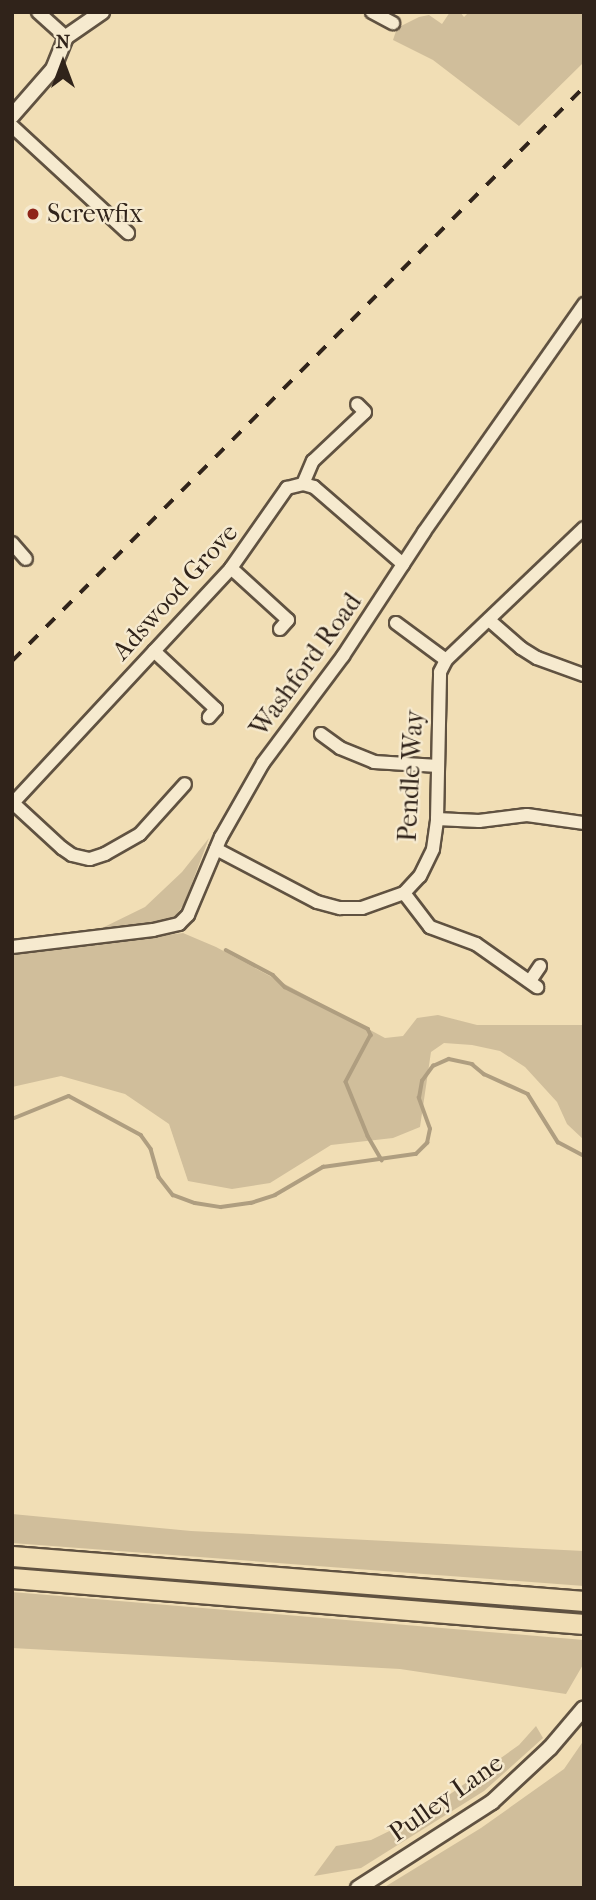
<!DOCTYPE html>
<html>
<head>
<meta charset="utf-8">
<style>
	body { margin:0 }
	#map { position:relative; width:596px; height:1900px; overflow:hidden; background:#f1deb5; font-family:"IM FELL French Canon",serif }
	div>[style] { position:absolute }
	.green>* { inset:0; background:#d0be9b }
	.stream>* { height:3.5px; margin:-1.75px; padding:0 1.75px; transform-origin:1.75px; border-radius:1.75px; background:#af9e80 }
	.roads { filter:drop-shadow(2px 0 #605241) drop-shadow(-2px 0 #605241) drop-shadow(0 2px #605241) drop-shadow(0 -2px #605241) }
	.minor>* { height:12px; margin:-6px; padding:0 6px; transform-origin:6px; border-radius:6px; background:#f6eacf }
	.tertiary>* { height:14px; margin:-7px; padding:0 7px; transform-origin:7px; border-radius:7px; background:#f6eacf }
	.trunk>* { height:19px; margin:-9.5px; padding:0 9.5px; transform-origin:9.5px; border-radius:9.5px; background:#f1deb5 }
	.rail>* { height:3.5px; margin-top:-1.75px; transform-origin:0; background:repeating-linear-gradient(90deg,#30231a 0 12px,transparent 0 24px) }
	.dots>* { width:19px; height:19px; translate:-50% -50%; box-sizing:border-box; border:4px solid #f6eacf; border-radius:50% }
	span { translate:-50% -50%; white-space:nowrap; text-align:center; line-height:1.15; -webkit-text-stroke:5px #f6eacf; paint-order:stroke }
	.poi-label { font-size:26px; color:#30231a }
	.left { translate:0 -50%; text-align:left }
	.street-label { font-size:26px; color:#30231a }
	.frame { position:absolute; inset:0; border:14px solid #30231a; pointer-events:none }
	.north { position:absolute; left:28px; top:28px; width:70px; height:70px; -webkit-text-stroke:5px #f6eacf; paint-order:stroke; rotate:0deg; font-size:19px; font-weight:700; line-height:28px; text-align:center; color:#30231a }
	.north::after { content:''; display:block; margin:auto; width:24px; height:32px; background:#30231a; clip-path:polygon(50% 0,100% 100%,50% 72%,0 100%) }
</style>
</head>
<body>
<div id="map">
	<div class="green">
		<i style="clip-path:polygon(450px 12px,460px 12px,464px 17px,469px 12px,584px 12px,584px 62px,519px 126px,433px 60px,393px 40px,397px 28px,419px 17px,429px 15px,442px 24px)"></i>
		<i style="clip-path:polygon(209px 838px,184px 904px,176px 915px,157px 925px,94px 932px,145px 907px,182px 872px)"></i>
		<i style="clip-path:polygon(183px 933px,216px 947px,385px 1038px,403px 1036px,417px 1018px,438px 1015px,477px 1025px,584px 1025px,584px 1140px,567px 1124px,557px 1102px,525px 1067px,500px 1051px,472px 1045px,444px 1043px,431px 1052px,420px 1127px,393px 1138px,331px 1145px,270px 1183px,232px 1189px,188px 1181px,169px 1124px,125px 1094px,61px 1076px,12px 1087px,12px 955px)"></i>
		<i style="clip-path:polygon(12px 1514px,191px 1531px,584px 1551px,584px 1586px,12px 1543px)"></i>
		<i style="clip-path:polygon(12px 1592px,584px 1640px,584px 1663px,566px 1694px,400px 1669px,12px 1648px)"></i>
		<i style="clip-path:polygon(536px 1726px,543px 1738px,484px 1791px,361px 1868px,314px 1876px,336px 1846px,371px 1840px,418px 1817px,519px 1745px)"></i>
		<i style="clip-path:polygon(584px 1740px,584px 1888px,383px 1888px,481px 1828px,564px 1769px)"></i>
	</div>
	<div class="stream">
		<i style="left:226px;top:950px;width:53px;rotate:28deg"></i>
		<i style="left:273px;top:975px;width:17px;rotate:45deg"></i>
		<i style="left:285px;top:987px;width:93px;rotate:26.8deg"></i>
		<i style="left:368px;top:1029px;width:7px;rotate:63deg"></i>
		<i style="left:371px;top:1035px;width:53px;rotate:118deg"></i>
		<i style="left:346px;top:1082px;width:58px;rotate:67.8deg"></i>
		<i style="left:368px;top:1136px;width:28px;rotate:60deg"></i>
		<i style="left:12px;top:1119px;width:61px;rotate:-22deg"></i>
		<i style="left:69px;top:1096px;width:82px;rotate:28.4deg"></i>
		<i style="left:141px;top:1135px;width:17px;rotate:54deg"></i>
		<i style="left:151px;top:1149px;width:29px;rotate:74deg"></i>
		<i style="left:159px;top:1177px;width:23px;rotate:52deg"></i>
		<i style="left:173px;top:1195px;width:23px;rotate:20deg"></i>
		<i style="left:195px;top:1203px;width:26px;rotate:9deg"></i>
		<i style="left:221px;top:1207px;width:30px;rotate:-8deg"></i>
		<i style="left:251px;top:1203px;width:25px;rotate:-18deg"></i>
		<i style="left:275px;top:1195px;width:56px;rotate:-30.3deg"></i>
		<i style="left:323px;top:1167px;width:94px;rotate:-8deg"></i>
		<i style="left:416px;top:1154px;width:16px;rotate:-45deg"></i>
		<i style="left:427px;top:1143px;width:14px;rotate:-78deg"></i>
		<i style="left:430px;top:1129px;width:33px;rotate:-110deg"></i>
		<i style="left:419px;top:1098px;width:17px;rotate:-80deg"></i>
		<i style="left:422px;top:1081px;width:19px;rotate:-54deg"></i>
		<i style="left:433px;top:1066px;width:17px;rotate:-24deg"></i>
		<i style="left:449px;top:1059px;width:24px;rotate:12deg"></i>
		<i style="left:472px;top:1064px;width:16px;rotate:40deg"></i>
		<i style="left:484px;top:1074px;width:48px;rotate:24.4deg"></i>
		<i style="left:528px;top:1094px;width:57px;rotate:58deg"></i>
		<i style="left:558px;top:1142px;width:30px;rotate:28deg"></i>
	</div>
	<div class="roads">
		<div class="minor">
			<i style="left:38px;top:12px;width:38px;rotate:42deg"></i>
			<i style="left:372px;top:12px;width:24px;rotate:28deg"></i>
			<i style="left:12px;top:126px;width:158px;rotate:42.7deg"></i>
			<i style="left:303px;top:484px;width:11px;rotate:15deg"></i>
			<i style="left:314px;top:487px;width:118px;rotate:40.9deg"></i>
			<i style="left:12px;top:543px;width:21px;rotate:49deg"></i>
			<i style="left:231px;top:568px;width:77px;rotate:42.4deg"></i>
			<i style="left:288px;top:620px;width:12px;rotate:132deg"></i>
			<i style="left:489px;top:620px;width:43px;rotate:41.2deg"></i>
			<i style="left:521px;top:648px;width:19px;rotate:32deg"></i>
			<i style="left:537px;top:658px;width:50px;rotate:19.9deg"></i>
			<i style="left:396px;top:623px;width:62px;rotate:36.5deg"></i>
			<i style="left:154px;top:651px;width:85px;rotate:43.1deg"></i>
			<i style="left:216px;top:709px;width:11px;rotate:131deg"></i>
			<i style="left:321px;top:734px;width:24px;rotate:36deg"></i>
			<i style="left:340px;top:748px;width:37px;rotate:22deg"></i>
			<i style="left:374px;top:762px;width:64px;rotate:3.6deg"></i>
			<i style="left:13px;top:803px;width:67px;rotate:42.6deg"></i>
			<i style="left:62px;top:848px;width:12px;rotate:35deg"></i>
			<i style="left:72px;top:855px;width:18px;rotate:13deg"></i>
			<i style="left:90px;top:859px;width:16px;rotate:-18deg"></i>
			<i style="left:105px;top:854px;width:40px;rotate:-29.7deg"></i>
			<i style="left:140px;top:834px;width:67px;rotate:-48deg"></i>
			<i style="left:12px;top:804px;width:322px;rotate:-47.1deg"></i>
			<i style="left:231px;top:568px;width:98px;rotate:-55deg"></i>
			<i style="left:287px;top:488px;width:16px;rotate:-14deg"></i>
			<i style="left:303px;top:484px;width:25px;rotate:-67deg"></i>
			<i style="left:313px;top:461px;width:71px;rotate:-43.3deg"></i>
			<i style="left:365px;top:412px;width:11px;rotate:-135deg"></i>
			<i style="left:437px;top:819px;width:42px;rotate:2.7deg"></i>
			<i style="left:479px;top:821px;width:48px;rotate:-7.1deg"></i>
			<i style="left:527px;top:815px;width:58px;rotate:8deg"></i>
			<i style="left:216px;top:849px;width:114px;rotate:27.7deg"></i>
			<i style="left:317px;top:902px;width:24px;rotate:15deg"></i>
			<i style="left:340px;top:908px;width:22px"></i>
			<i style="left:362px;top:908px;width:45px;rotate:-19.7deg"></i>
			<i style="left:404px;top:893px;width:23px;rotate:-47deg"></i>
			<i style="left:420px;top:876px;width:30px;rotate:-64deg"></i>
			<i style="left:433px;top:849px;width:30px;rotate:-82deg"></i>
			<i style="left:437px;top:819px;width:147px;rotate:-88.8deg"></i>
			<i style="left:440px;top:672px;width:13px;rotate:-63deg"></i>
			<i style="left:446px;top:660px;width:191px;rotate:-43.7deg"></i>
			<i style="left:404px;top:893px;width:43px;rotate:52.6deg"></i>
			<i style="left:430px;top:927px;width:49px;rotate:20.3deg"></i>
			<i style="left:476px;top:944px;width:75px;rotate:35.2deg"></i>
			<i style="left:12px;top:947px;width:142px;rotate:-6.9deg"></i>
			<i style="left:153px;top:930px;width:27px;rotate:-13deg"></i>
			<i style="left:179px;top:924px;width:13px;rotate:-45deg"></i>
			<i style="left:188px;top:915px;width:85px;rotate:-67.1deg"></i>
			<i style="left:221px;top:837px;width:85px;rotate:-60.4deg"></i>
			<i style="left:263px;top:763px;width:134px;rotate:-53.2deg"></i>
			<i style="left:343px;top:656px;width:148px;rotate:-56.8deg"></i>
			<i style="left:424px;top:532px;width:279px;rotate:-54.9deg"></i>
			<i style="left:530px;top:981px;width:18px;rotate:-56deg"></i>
		</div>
		<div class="tertiary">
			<i style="left:12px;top:116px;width:62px;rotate:-48.9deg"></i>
			<i style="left:53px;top:69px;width:35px;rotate:-68deg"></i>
			<i style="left:66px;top:37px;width:44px;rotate:-34.8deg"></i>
			<i style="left:358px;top:1888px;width:159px;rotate:-32.7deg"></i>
			<i style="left:492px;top:1802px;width:79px;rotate:-43deg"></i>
			<i style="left:550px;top:1748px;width:52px;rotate:-49.6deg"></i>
		</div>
		<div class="trunk">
			<i style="left:12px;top:1556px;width:574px;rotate:4.5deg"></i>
			<i style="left:12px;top:1578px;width:574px;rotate:4.6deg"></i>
		</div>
	</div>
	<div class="rail">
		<i style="left:12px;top:661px;width:810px;rotate:-45.1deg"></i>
	</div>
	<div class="dots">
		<i style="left:33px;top:214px;background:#8f2418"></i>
	</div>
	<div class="poi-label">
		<span class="left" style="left:47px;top:214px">Screwfix</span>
	</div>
	<div class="street-label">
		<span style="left:175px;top:592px;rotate:-48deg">Adswood Grove</span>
		<span style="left:306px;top:665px;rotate:-54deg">Washford Road</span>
		<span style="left:411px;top:776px;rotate:-87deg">Pendle Way</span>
		<span style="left:446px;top:1798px;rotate:-35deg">Pulley Lane</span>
	</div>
	<div class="frame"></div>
	<div class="north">N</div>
</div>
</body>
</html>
